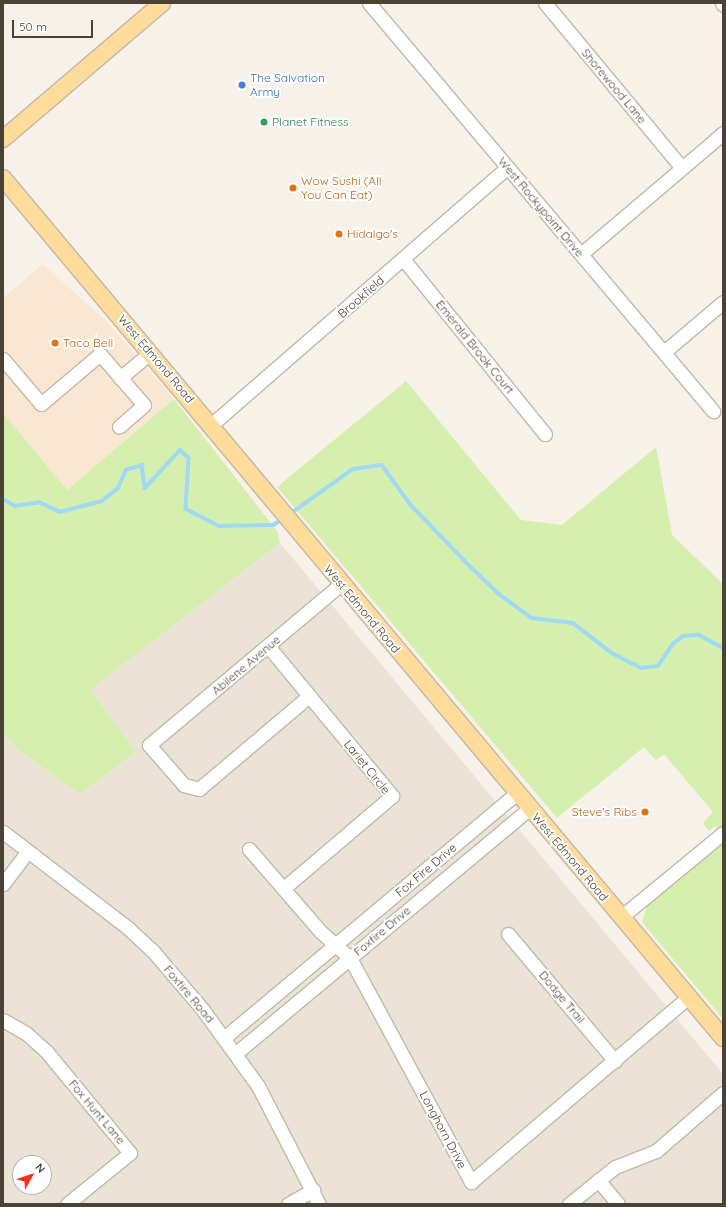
<!DOCTYPE html>
<html>
<head>
<meta charset="utf-8">
<style>
	body { margin:0 }
	#map { position:relative; width:726px; height:1207px; overflow:hidden; background:#f6f1e9; font-family:Quicksand,sans-serif }
	div>[style] { position:absolute }
	.residential>* { inset:0; background:#ebe3d6 }
	.commercial>* { inset:0; background:#fae7d2 }
	.green>* { inset:0; background:#d5efad }
	.stream>* { height:3.5px; margin:-1.75px; padding:0 1.75px; transform-origin:1.75px; border-radius:1.75px; background:#9fd9f9 }
	.roads { filter:drop-shadow(1px 0 #c3b9aa) drop-shadow(-1px 0 #c3b9aa) drop-shadow(0 1px #c3b9aa) drop-shadow(0 -1px #c3b9aa) }
	.minor>* { height:13px; margin:-6.5px; padding:0 6.5px; transform-origin:6.5px; border-radius:6.5px; background:#fff }
	.major>* { height:16px; margin:-8px; padding:0 8px; transform-origin:8px; border-radius:8px; background:#ffdc99 }
	.dots>* { width:11px; height:11px; translate:-50% -50%; box-sizing:border-box; border:2px solid #fff; border-radius:50% }
	span { translate:-50% -50%; white-space:nowrap; text-align:center; line-height:1.15; -webkit-text-stroke:4px #fff; paint-order:stroke }
	.shop-label { font-size:12px; color:#366cbe }
	.left { translate:0 -50%; text-align:left }
	.street-label { font-size:12px; color:#4b4236 }
	.leisure-label { font-size:12px; color:#27864d }
	.food-label { font-size:12px; color:#c56008 }
	.right { translate:-100% -50%; text-align:right }
	.frame { position:absolute; inset:0; border:4px solid #4b4236; pointer-events:none }
	.north { position:absolute; left:12px; top:1155px; width:40px; height:40px; box-sizing:border-box; background:#fff; border:1px solid #b7b3af; border-radius:50%; rotate:50deg; font-size:11px; font-weight:700; line-height:16px; text-align:center; color:#4b4236 }
	.north::after { content:''; display:block; margin:auto; width:14px; height:18px; background:#ff2c17; clip-path:polygon(50% 0,100% 100%,50% 72%,0 100%) }
	.scale { position:absolute; left:12px; top:20px; width:81px; height:18px; box-sizing:border-box; border:2px solid #4b4236; border-top:0; padding-left:5px; font-size:12px; line-height:14px; white-space:nowrap; color:#4b4236; -webkit-text-stroke:3px #fff; paint-order:stroke }
</style>
</head>
<body>
<div id="map">
	<div class="residential">
		<i style="clip-path:polygon(evenodd,280px 543px,723px 1074px,723px 1204px,3px 1204px,3px 732px,16px 748px,80px 794px,136px 752px,90px 690px,280px 543px,20px 1163px,44px 1163px,44px 1187px,20px 1187px,20px 1163px)"></i>
	</div>
	<div class="commercial">
		<i style="clip-path:polygon(43px 264px,108px 323px,174px 399px,67px 490px,3px 413px,3px 298px)"></i>
	</div>
	<div class="green">
		<i style="clip-path:polygon(406px 381px,521px 520px,562px 525px,656px 447px,672px 535px,723px 584px,723px 836px,715px 826px,709px 831px,703px 823px,713px 812px,664px 754px,656px 760px,644px 747px,557px 818px,277px 487px)"></i>
		<i style="clip-path:polygon(174px 399px,277px 531px,280px 543px,90px 690px,136px 752px,80px 794px,16px 748px,3px 732px,3px 413px,67px 490px)"></i>
		<i style="clip-path:polygon(723px 843px,723px 1019px,642px 922px,648px 903px)"></i>
	</div>
	<div class="stream">
		<i style="left:3px;top:499px;width:14px;rotate:30deg"></i>
		<i style="left:15px;top:506px;width:24px;rotate:-9deg"></i>
		<i style="left:39px;top:502px;width:23px;rotate:25deg"></i>
		<i style="left:60px;top:512px;width:43px;rotate:-14.7deg"></i>
		<i style="left:102px;top:501px;width:21px;rotate:-39deg"></i>
		<i style="left:118px;top:488px;width:20px;rotate:-66deg"></i>
		<i style="left:126px;top:470px;width:17px;rotate:-17deg"></i>
		<i style="left:142px;top:465px;width:23px;rotate:83deg"></i>
		<i style="left:145px;top:488px;width:52px;rotate:-47.4deg"></i>
		<i style="left:180px;top:450px;width:12px;rotate:42deg"></i>
		<i style="left:189px;top:458px;width:51px;rotate:93.4deg"></i>
		<i style="left:186px;top:509px;width:37px;rotate:27deg"></i>
		<i style="left:219px;top:526px;width:54px;rotate:-1.1deg"></i>
		<i style="left:273px;top:525px;width:12px;rotate:-31deg"></i>
		<i style="left:290px;top:514px;width:77px;rotate:-35.5deg"></i>
		<i style="left:353px;top:469px;width:29px;rotate:-8deg"></i>
		<i style="left:382px;top:465px;width:49px;rotate:54.1deg"></i>
		<i style="left:411px;top:505px;width:85px;rotate:46deg"></i>
		<i style="left:470px;top:566px;width:40px;rotate:44deg"></i>
		<i style="left:499px;top:594px;width:41px;rotate:36deg"></i>
		<i style="left:532px;top:618px;width:41px;rotate:7deg"></i>
		<i style="left:573px;top:623px;width:49px;rotate:37.6deg"></i>
		<i style="left:612px;top:653px;width:33px;rotate:27deg"></i>
		<i style="left:641px;top:668px;width:17px;rotate:-7deg"></i>
		<i style="left:658px;top:666px;width:27px;rotate:-56deg"></i>
		<i style="left:673px;top:644px;width:13px;rotate:-39deg"></i>
		<i style="left:683px;top:636px;width:16px;rotate:-4deg"></i>
		<i style="left:699px;top:635px;width:27px;rotate:28deg"></i>
	</div>
	<div class="roads">
		<div class="minor">
			<i style="left:369px;top:3px;width:534px;rotate:49.86deg"></i>
			<i style="left:545px;top:3px;width:214px;rotate:50.3deg"></i>
			<i style="left:722px;top:3px;width:2px;rotate:63deg"></i>
			<i style="left:581px;top:254px;width:187px;rotate:-40.4deg"></i>
			<i style="left:404px;top:260px;width:224px;rotate:51deg"></i>
			<i style="left:664px;top:352px;width:77px;rotate:-40.3deg"></i>
			<i style="left:3px;top:359px;width:59px;rotate:49.8deg"></i>
			<i style="left:41px;top:404px;width:77px;rotate:-40.3deg"></i>
			<i style="left:100px;top:354px;width:67px;rotate:49.2deg"></i>
			<i style="left:144px;top:405px;width:33px;rotate:139deg"></i>
			<i style="left:120px;top:378px;width:39px;rotate:-40deg"></i>
			<i style="left:211px;top:425px;width:393px;rotate:-41deg"></i>
			<i style="left:268px;top:646px;width:195px;rotate:50.4deg"></i>
			<i style="left:392px;top:796px;width:142px;rotate:139.6deg"></i>
			<i style="left:309px;top:696px;width:144px;rotate:139.8deg"></i>
			<i style="left:199px;top:789px;width:16px;rotate:-165deg"></i>
			<i style="left:184px;top:785px;width:53px;rotate:-131.2deg"></i>
			<i style="left:149px;top:745px;width:251px;rotate:-40deg"></i>
			<i style="left:3px;top:832px;width:158px;rotate:37.5deg"></i>
			<i style="left:128px;top:928px;width:33px;rotate:43deg"></i>
			<i style="left:152px;top:950px;width:79px;rotate:49.6deg"></i>
			<i style="left:203px;top:1010px;width:94px;rotate:54.1deg"></i>
			<i style="left:258px;top:1086px;width:133px;rotate:62.7deg"></i>
			<i style="left:249px;top:849px;width:110px;rotate:49.1deg"></i>
			<i style="left:321px;top:932px;width:39px;rotate:42deg"></i>
			<i style="left:350px;top:958px;width:255px;rotate:61.6deg"></i>
			<i style="left:471px;top:1182px;width:285px;rotate:-40.4deg"></i>
			<i style="left:3px;top:884px;width:41px;rotate:-52.9deg"></i>
			<i style="left:621px;top:917px;width:132px;rotate:-39.5deg"></i>
			<i style="left:508px;top:934px;width:166px;rotate:49.9deg"></i>
			<i style="left:3px;top:1020px;width:28px;rotate:30deg"></i>
			<i style="left:27px;top:1034px;width:25px;rotate:42deg"></i>
			<i style="left:46px;top:1051px;width:132px;rotate:50.5deg"></i>
			<i style="left:130px;top:1153px;width:81px;rotate:141deg"></i>
			<i style="left:225px;top:1037px;width:379px;rotate:-39.9deg"></i>
			<i style="left:236px;top:1053px;width:381px;rotate:-39.8deg"></i>
			<i style="left:598px;top:1180px;width:31px;rotate:50deg"></i>
			<i style="left:288px;top:1204px;width:29px;rotate:-29deg"></i>
			<i style="left:569px;top:1204px;width:59px;rotate:-38.8deg"></i>
			<i style="left:615px;top:1167px;width:44px;rotate:-21.3deg"></i>
			<i style="left:656px;top:1151px;width:89px;rotate:-40.9deg"></i>
		</div>
		<div class="major">
			<i style="left:3px;top:139px;width:209px;rotate:-40.5deg"></i>
			<i style="left:3px;top:178px;width:1122px;rotate:50.06deg"></i>
		</div>
	</div>
	<div class="dots">
		<i style="left:242px;top:85px;background:#3f7fe0"></i>
		<i style="left:264px;top:122px;background:#2e9e5b"></i>
		<i style="left:293px;top:188px;background:#e8710a"></i>
		<i style="left:339px;top:234px;background:#e8710a"></i>
		<i style="left:55px;top:343px;background:#e8710a"></i>
		<i style="left:645px;top:812px;background:#e8710a"></i>
	</div>
	<div class="shop-label">
		<span class="left" style="left:250px;top:85px">The Salvation<br>Army</span>
	</div>
	<div class="street-label">
		<span style="left:614px;top:86px;rotate:50deg">Shorewood Lane</span>
		<span style="left:541px;top:207px;rotate:50deg">West Rockypoint Drive</span>
		<span style="left:361px;top:297px;rotate:-41deg">Brookfield</span>
		<span style="left:475px;top:347px;rotate:51deg">Emerald Brook Court</span>
		<span style="left:156px;top:359px;rotate:50deg">West Edmond Road</span>
		<span style="left:362px;top:609px;rotate:50deg">West Edmond Road</span>
		<span style="left:246px;top:665px;rotate:-40deg">Abilene Avenue</span>
		<span style="left:367px;top:767px;rotate:51deg">Lariet Circle</span>
		<span style="left:570px;top:857px;rotate:50deg">West Edmond Road</span>
		<span style="left:426px;top:870px;rotate:-40deg">Fox Fire Drive</span>
		<span style="left:382px;top:931px;rotate:-40deg">Foxfire Drive</span>
		<span style="left:189px;top:994px;rotate:50deg">Foxfire Road</span>
		<span style="left:562px;top:997px;rotate:50deg">Dodge Trail</span>
		<span style="left:97px;top:1112px;rotate:50deg">Fox Hunt Lane</span>
		<span style="left:443px;top:1130px;rotate:62deg">Longhorn Drive</span>
	</div>
	<div class="leisure-label">
		<span class="left" style="left:272px;top:122px">Planet Fitness</span>
	</div>
	<div class="food-label">
		<span class="left" style="left:301px;top:188px">Wow Sushi (All<br>You Can Eat)</span>
		<span class="left" style="left:347px;top:234px">Hidalgo's</span>
		<span class="left" style="left:63px;top:343px">Taco Bell</span>
		<span class="right" style="left:637px;top:812px">Steve's Ribs</span>
	</div>
	<div class="frame"></div>
	<div class="north">N</div>
	<div class="scale">50 m</div>
</div>
</body>
</html>
